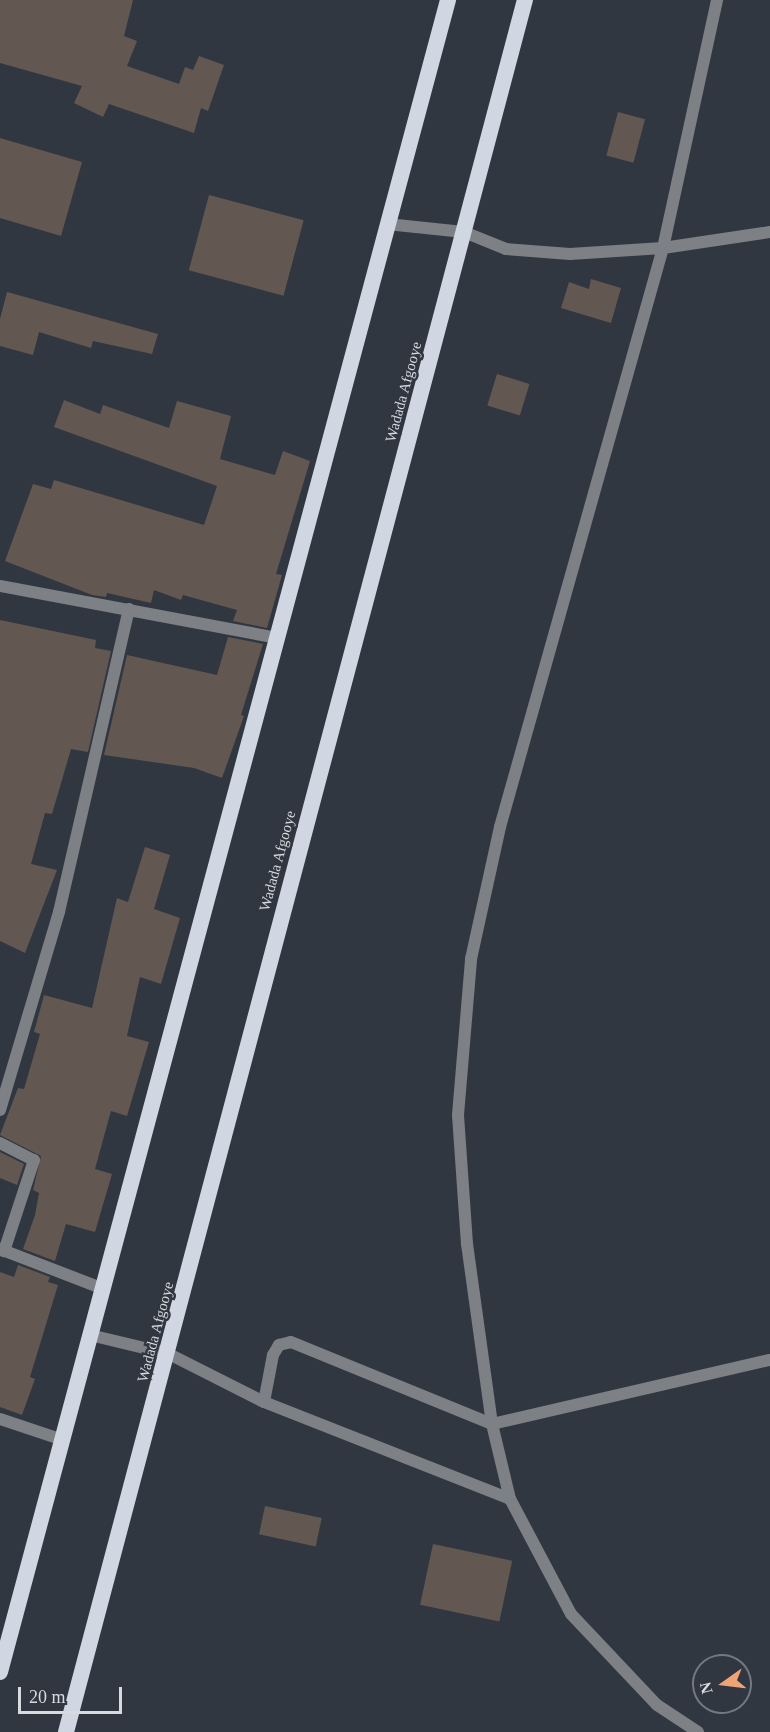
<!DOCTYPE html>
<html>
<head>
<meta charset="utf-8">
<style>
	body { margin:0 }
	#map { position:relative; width:770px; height:1732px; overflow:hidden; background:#313740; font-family:Georgia,serif }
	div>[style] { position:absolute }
	.building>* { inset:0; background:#625751; transform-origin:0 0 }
	.service>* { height:12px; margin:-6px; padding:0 6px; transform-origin:6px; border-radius:6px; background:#7d8085 }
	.minor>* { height:12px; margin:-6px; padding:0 6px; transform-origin:6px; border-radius:6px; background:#7d8085 }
	.trunk>* { height:16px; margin:-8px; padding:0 8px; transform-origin:8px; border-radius:8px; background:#d0d7e2 }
	span { translate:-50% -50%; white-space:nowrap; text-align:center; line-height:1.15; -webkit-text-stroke:5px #313740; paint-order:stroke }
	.street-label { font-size:15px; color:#d7dbe0 }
	.north { position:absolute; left:692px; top:1654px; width:60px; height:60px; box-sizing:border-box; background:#313740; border:2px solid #737980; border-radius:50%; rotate:256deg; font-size:16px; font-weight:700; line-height:24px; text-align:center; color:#d7dbe0 }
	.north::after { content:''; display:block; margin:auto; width:21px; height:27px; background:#efa377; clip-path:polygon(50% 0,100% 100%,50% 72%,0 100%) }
	.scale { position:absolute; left:18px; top:1687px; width:104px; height:27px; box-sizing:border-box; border:3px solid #d7dbe0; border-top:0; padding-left:8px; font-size:18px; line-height:21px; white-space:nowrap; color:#d7dbe0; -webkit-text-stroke:4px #313740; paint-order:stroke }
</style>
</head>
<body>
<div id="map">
	<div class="building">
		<i style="clip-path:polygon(0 0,133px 0,124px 36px,137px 41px,127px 66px,179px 84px,185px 67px,193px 70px,199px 56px,224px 65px,208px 111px,201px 108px,194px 133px,109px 104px,103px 117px,74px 103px,82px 86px,0 63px)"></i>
		<i style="left:618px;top:112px;width:28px;height:45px;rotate:15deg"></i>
		<i style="clip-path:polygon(0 138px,82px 162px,61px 236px,0 218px)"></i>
		<i style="left:209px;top:195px;width:98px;height:78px;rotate:15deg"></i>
		<i style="clip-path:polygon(591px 279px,621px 288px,611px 323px,561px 308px,569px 282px,589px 289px)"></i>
		<i style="clip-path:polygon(7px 292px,158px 334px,152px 354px,93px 341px,91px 348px,39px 332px,33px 355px,0 346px,0 319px)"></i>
		<i style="left:497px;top:374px;width:34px;height:33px;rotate:17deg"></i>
		<i style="clip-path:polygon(64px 400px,100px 414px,103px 405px,169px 428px,177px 401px,231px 416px,220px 459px,275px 475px,283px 451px,310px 461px,276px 574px,282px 575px,267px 628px,233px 621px,237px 610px,183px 595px,181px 600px,154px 590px,151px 603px,107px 593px,106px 597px,92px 595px,5px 561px,33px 484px,51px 489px,54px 480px,204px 525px,217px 486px,54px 427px)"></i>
		<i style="clip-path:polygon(0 620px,96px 640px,95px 648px,111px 651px,88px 752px,71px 749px,52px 814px,45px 813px,31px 864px,57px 870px,25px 953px,0 941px)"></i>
		<i style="clip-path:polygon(228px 637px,263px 644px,241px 715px,244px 716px,222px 778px,194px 768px,104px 755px,127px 655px,217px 675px)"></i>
		<i style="clip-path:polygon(145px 847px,170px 855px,154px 909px,180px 918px,161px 984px,140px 977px,127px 1036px,149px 1042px,127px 1116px,111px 1111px,95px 1169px,112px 1174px,95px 1232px,66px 1224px,55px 1261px,23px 1249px,35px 1215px,39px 1193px,33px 1190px,41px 1156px,0 1135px,18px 1088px,24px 1089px,40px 1034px,34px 1032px,44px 995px,92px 1008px,117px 898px,128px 902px)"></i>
		<i style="clip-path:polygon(0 1152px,24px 1164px,17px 1185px,0 1178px)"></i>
		<i style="clip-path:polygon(18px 1265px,50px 1277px,48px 1282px,58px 1285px,30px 1377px,35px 1379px,22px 1415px,0 1407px,0 1272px,14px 1277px)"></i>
		<i style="left:265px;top:1506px;width:58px;height:29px;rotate:12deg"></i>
		<i style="left:433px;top:1544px;width:81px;height:62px;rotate:12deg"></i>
	</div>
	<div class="service">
		<i style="left:387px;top:224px;width:77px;rotate:5.9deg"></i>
		<i style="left:464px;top:232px;width:45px;rotate:22deg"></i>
		<i style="left:506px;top:249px;width:64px;rotate:4.5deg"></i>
		<i style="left:570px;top:254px;width:93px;rotate:-3.7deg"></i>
		<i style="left:663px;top:248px;width:108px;rotate:-8.5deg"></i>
		<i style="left:90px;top:1335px;width:81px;rotate:13.5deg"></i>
		<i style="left:169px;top:1354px;width:106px;rotate:26.8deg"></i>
		<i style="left:264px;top:1402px;width:264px;rotate:21.5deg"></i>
		<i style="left:264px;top:1402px;width:48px;rotate:-79.2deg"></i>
		<i style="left:273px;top:1355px;width:12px;rotate:-59deg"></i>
		<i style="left:279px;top:1345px;width:12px;rotate:-14deg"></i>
		<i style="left:291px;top:1342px;width:217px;rotate:22.2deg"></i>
		<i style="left:492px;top:1424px;width:285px;rotate:-13deg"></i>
		<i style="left:698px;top:1732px;width:49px;rotate:-146.6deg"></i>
		<i style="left:657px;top:1705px;width:125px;rotate:-133.4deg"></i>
		<i style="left:571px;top:1614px;width:130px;rotate:-117.9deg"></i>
		<i style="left:510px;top:1499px;width:77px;rotate:-103.5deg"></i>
		<i style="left:492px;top:1424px;width:182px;rotate:-97.9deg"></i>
		<i style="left:467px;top:1244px;width:129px;rotate:-94deg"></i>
		<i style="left:458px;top:1115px;width:157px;rotate:-85.2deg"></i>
		<i style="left:471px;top:959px;width:135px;rotate:-77.6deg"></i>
		<i style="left:500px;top:827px;width:602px;rotate:-74.28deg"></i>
		<i style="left:663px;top:248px;width:254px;rotate:-77.7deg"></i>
	</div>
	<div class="minor">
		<i style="left:0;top:586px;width:283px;rotate:10.6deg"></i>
		<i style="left:0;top:1110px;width:207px;rotate:-73.4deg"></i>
		<i style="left:59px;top:912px;width:311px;rotate:-77deg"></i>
		<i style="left:0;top:1143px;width:38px;rotate:27deg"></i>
		<i style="left:34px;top:1160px;width:96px;rotate:108.2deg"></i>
		<i style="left:0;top:1249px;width:108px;rotate:21.1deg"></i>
		<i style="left:0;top:1419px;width:66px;rotate:18.4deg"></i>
	</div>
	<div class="trunk">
		<i style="left:0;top:1672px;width:1731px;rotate:-75deg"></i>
		<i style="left:66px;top:1732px;width:1792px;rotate:-75.16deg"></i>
	</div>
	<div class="street-label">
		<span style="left:404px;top:392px;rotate:-75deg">Wadada Afgooye</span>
		<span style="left:278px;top:861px;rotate:-75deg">Wadada Afgooye</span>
		<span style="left:156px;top:1332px;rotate:-75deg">Wadada Afgooye</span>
	</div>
	<div class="north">N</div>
	<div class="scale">20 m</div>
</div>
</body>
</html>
